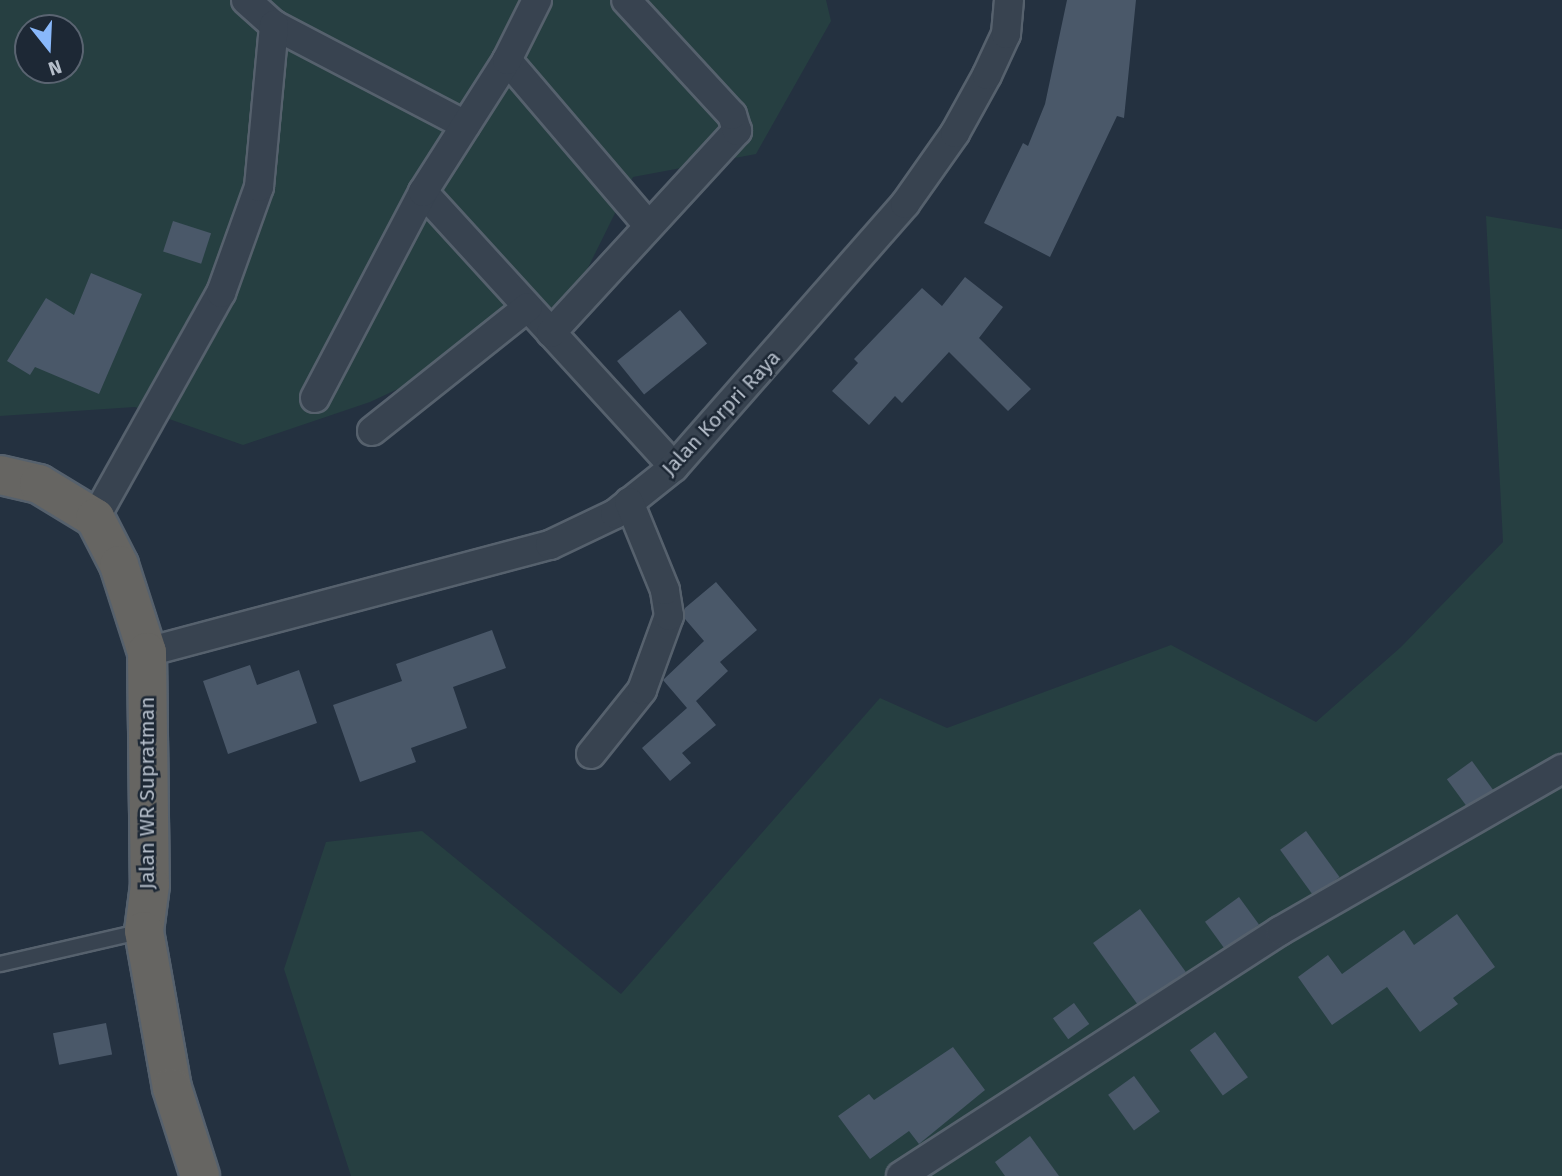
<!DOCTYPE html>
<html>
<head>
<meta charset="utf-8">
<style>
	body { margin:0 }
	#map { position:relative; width:1562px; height:1176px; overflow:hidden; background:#243140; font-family:"Fira Sans",sans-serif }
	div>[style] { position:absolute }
	.green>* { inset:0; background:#263f41 }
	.building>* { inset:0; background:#4a5869; transform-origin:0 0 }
	.roads { filter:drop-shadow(2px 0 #56616d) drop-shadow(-2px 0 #56616d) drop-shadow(0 2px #56616d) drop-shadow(0 -2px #56616d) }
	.service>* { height:14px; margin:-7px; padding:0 7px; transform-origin:7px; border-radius:7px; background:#384350 }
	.minor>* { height:28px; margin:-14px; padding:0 14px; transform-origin:14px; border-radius:14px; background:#384350 }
	.trunk>* { height:38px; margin:-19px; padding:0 19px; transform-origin:19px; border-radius:19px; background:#666562 }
	span { translate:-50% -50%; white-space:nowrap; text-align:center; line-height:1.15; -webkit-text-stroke:5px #1d2835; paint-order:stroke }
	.street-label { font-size:21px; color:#b5beca }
	.north { position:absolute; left:14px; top:14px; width:70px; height:70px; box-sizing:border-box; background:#1d2835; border:2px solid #5a6471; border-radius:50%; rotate:162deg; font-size:19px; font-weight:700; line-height:28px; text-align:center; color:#b5beca }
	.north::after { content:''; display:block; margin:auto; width:24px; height:32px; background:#89b8fb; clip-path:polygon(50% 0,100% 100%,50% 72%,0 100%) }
</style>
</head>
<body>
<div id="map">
	<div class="green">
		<i style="clip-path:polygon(evenodd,0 0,826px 0,831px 21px,756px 154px,633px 177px,567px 310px,370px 402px,243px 445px,135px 407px,0 416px,0 0,28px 28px,70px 28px,70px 70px,28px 70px,28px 28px)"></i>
		<i style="clip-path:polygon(1486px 216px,1562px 229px,1562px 1176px,351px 1176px,284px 969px,326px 842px,422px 831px,621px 994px,880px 698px,947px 728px,1171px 645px,1316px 722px,1401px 647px,1503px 542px)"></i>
	</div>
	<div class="building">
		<i style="clip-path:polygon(1067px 0,1136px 0,1124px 118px,1117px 116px,1050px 257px,984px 223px,1023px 143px,1028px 146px,1045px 104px)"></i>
		<i style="left:173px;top:221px;width:40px;height:32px;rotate:18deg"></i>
		<i style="clip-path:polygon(91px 273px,142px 294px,99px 394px,35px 367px,30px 375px,7px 361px,46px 298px,74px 315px)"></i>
		<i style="clip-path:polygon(965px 277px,1003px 307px,979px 338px,1031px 389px,1008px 411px,949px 352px,902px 403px,895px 396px,869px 425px,832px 391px,858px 363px,854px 359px,922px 288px,942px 306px)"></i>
		<i style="left:680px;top:310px;width:43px;height:81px;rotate:51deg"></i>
		<i style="clip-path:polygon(716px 582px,757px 630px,720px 662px,728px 671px,696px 701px,716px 725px,682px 753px,691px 763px,670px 781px,642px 748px,687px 708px,663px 680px,704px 641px,685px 619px,685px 608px)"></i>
		<i style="clip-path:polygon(492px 630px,506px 668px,453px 687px,467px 728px,411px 748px,416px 762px,360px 782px,333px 705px,402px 681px,396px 664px)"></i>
		<i style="clip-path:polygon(250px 665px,257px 685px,299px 670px,317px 723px,228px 754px,203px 681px)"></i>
		<i style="left:1472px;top:761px;width:36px;height:31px;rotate:54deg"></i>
		<i style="left:1306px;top:831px;width:57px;height:32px;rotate:54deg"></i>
		<i style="left:1239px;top:897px;width:34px;height:42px;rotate:54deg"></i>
		<i style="left:1140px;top:909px;width:78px;height:58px;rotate:54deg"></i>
		<i style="clip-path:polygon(1457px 914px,1495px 967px,1453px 998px,1458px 1004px,1420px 1032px,1387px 987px,1332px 1025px,1298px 977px,1328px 955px,1342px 974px,1404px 930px,1414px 945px)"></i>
		<i style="left:1074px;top:1003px;width:26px;height:26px;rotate:54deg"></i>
		<i style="left:106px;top:1023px;width:32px;height:54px;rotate:79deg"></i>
		<i style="left:1215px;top:1032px;width:56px;height:31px;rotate:54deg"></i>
		<i style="clip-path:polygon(953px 1047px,985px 1090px,919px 1144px,909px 1131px,870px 1159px,838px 1116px,869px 1094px,874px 1100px)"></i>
		<i style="left:1134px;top:1076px;width:44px;height:32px;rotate:54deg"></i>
		<i style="clip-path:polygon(1030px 1136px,1059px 1176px,1005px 1176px,995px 1162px)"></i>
	</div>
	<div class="roads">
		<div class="service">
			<i style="left:0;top:964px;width:147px;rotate:-13deg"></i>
		</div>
		<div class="minor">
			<i style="left:246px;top:0;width:38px;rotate:42deg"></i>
			<i style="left:274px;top:25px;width:216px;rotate:27.6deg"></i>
			<i style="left:507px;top:60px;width:217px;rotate:49.5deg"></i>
			<i style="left:423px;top:192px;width:372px;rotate:47.6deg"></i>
			<i style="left:551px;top:333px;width:275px;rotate:-47.4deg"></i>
			<i style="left:737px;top:131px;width:17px;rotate:-107deg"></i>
			<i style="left:732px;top:115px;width:156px;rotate:-132.7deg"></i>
			<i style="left:315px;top:398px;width:233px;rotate:-62.3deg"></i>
			<i style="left:423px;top:192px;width:156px;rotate:-57.5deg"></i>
			<i style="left:507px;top:60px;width:67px;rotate:-63.4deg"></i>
			<i style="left:372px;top:431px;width:199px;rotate:-38.5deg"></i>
			<i style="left:95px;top:518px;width:258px;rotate:-60.8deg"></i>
			<i style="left:221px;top:293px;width:113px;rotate:-70.3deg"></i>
			<i style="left:259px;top:187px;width:163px;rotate:-84.7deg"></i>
			<i style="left:147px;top:652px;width:417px;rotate:-14.9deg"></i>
			<i style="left:550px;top:545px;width:72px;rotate:-25.5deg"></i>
			<i style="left:615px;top:514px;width:75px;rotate:-38.5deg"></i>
			<i style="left:674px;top:467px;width:350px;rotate:-48.7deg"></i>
			<i style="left:905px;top:204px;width:87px;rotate:-54.8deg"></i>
			<i style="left:955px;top:133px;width:66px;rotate:-61.1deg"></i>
			<i style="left:987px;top:75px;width:45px;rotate:-65.1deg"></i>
			<i style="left:1006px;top:34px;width:34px;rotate:-85deg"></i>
			<i style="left:591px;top:754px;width:82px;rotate:-51.4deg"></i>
			<i style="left:642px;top:690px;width:79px;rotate:-70deg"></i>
			<i style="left:669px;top:616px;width:26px;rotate:-99deg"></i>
			<i style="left:665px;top:590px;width:95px;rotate:-112.2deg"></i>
			<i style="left:901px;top:1176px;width:451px;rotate:-32.9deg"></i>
			<i style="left:1280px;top:931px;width:325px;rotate:-29.9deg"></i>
		</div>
		<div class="trunk">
			<i style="left:0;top:475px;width:40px;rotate:13deg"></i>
			<i style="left:39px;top:484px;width:66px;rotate:31.3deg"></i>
			<i style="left:95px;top:518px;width:53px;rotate:62.9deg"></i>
			<i style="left:119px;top:565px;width:91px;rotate:72.2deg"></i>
			<i style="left:147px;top:652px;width:233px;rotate:89.3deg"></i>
			<i style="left:150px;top:885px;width:46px;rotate:97.4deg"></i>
			<i style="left:144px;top:931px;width:159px;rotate:79.9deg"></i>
			<i style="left:172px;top:1088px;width:92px;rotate:72.3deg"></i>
		</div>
	</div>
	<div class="street-label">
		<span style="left:721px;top:413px;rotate:-47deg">Jalan Korpri Raya</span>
		<span style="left:147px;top:793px;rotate:-90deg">Jalan WR Supratman</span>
	</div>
	<div class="north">N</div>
</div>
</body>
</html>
